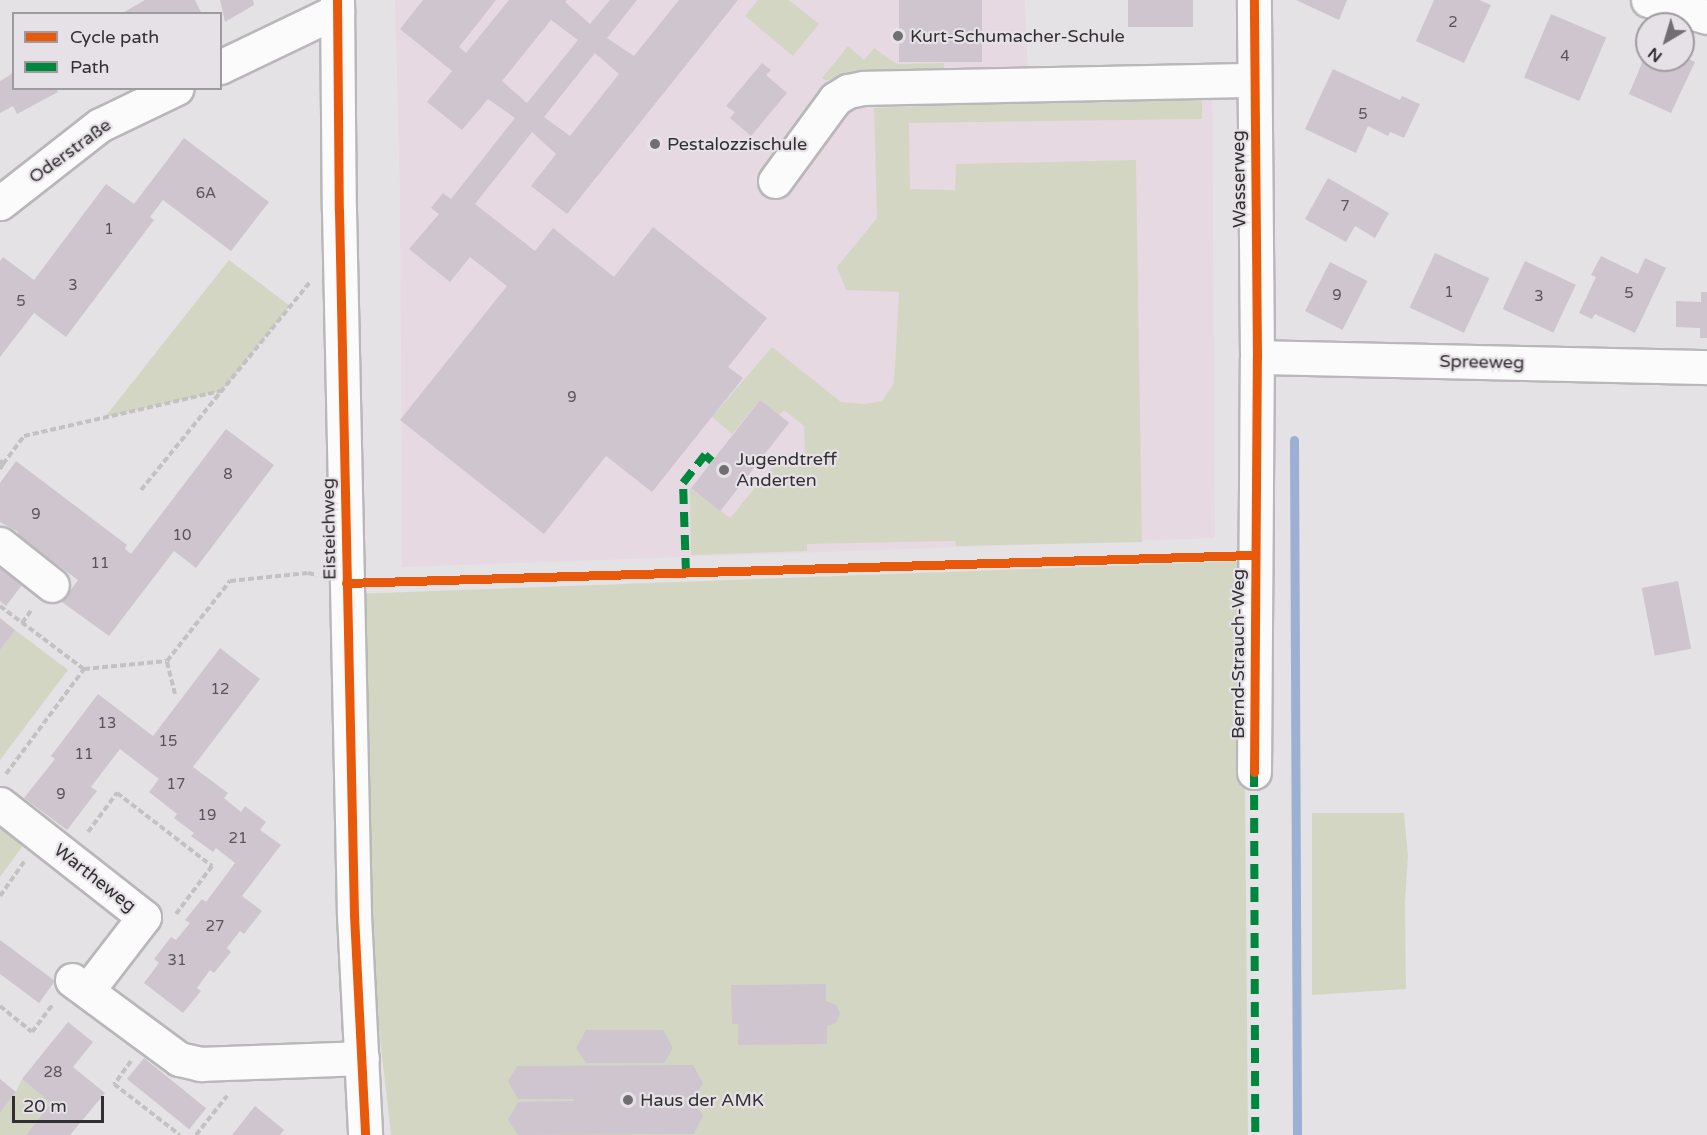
<!DOCTYPE html>
<html>
<head>
<meta charset="utf-8">
<style>
	body { margin:0 }
	#map { position:relative; width:1707px; height:1135px; overflow:hidden; background:#e5e2e6; font-family:"Varela Round",sans-serif }
	div>[style] { position:absolute }
	.education>* { inset:0; background:#e7d9e2 }
	.green>* { inset:0; background:#d4d6c4 }
	.stream>* { height:9px; margin:-4.5px; padding:0 4.5px; transform-origin:4.5px; border-radius:4.5px; background:#9bb0d3 }
	.building>* { inset:0; background:#cec5cf; transform-origin:0 0 }
	.path>* { height:4px; margin-top:-2px; transform-origin:0; background:repeating-linear-gradient(90deg,#c3c2c3 0 6px,transparent 0 9px) }
	.roads { filter:drop-shadow(2px 0 #b9b7b9) drop-shadow(-2px 0 #b9b7b9) drop-shadow(0 2px #b9b7b9) drop-shadow(0 -2px #b9b7b9) }
	.minor>* { height:33px; margin:-16.5px; padding:0 16.5px; transform-origin:16.5px; border-radius:16.5px; background:#fbfbfb }
	.quiet>* { height:8px; margin-top:-4px; transform-origin:0; background:repeating-linear-gradient(90deg,#00873e 0 15px,transparent 0 23px) }
	.cycleway>* { height:9px; margin:-4.5px; padding:0 4.5px; transform-origin:4.5px; border-radius:4.5px; background:#e8590c }
	.dots>* { width:16px; height:16px; translate:-50% -50%; box-sizing:border-box; border:3px solid #e6e1e7; border-radius:50% }
	span { translate:-50% -50%; white-space:nowrap; text-align:center; line-height:1.15; -webkit-text-stroke:4.5px #e6e1e7; paint-order:stroke }
	.number-label { font-size:15px; color:#595459 }
	.number-label span { -webkit-text-stroke-width:0 }
	.poi-label { font-size:18px; color:#322f32 }
	.left { translate:0 -50%; text-align:left }
	.street-label { font-size:18px; color:#322f32 }
	.legend { position:absolute; left:12px; top:12px; width:210px; height:78px; box-sizing:border-box; background:#e6e1e7; border:2px solid #9e9a9f; margin:0; padding:8px 10px; list-style:none; font-size:18px; color:#322f32 }
	.legend li { display:flex; align-items:center; gap:12px; height:30px }
	.legend b { width:30px; border:2px solid #9e9a9f }
	.north { position:absolute; left:1635px; top:12px; width:60px; height:60px; box-sizing:border-box; background:#e6e1e7; border:2px solid #9e9a9f; border-radius:50%; rotate:218deg; font-size:16px; font-weight:700; line-height:24px; text-align:center; color:#322f32 }
	.north::after { content:''; display:block; margin:auto; width:21px; height:27px; background:#716e71; clip-path:polygon(50% 0,100% 100%,50% 72%,0 100%) }
	.scale { position:absolute; left:12px; top:1096px; width:92px; height:27px; box-sizing:border-box; border:3px solid #322f32; border-top:0; padding-left:8px; font-size:18px; line-height:21px; white-space:nowrap; color:#322f32; -webkit-text-stroke:4px #e6e1e7; paint-order:stroke }
</style>
</head>
<body>
<div id="map">
	<div class="education">
		<i style="clip-path:polygon(395px 0,1025px 0,1028px 75px,1212px 67px,1215px 538px,402px 567px,400px 196px)"></i>
	</div>
	<div class="green">
		<i style="clip-path:polygon(758px 0,789px 0,819px 24px,793px 56px,745px 16px)"></i>
		<i style="clip-path:polygon(848px 46px,864px 60px,874px 48px,897px 64px,944px 63px,944px 78px,825px 80px,822px 78px)"></i>
		<i style="clip-path:polygon(1202px 93px,1202px 119px,909px 123px,910px 189px,955px 190px,956px 164px,1136px 160px,1142px 542px,956px 546px,955px 541px,807px 544px,807px 551px,691px 555px,690px 488px,730px 518px,782px 455px,805px 453px,804px 426px,784px 410px,779px 415px,760px 400px,732px 434px,712px 417px,772px 347px,841px 402px,865px 404px,882px 401px,894px 383px,899px 292px,846px 290px,837px 267px,877px 218px,874px 108px)"></i>
		<i style="clip-path:polygon(229px 260px,290px 306px,222px 391px,105px 417px)"></i>
		<i style="clip-path:polygon(1243px 561px,1248px 1135px,391px 1135px,366px 915px,352px 594px)"></i>
		<i style="clip-path:polygon(15px 630px,68px 670px,0 760px,0 650px)"></i>
		<i style="clip-path:polygon(1312px 813px,1404px 813px,1408px 856px,1405px 903px,1406px 989px,1312px 995px)"></i>
		<i style="clip-path:polygon(0 820px,27px 840px,0 877px)"></i>
		<i style="clip-path:polygon(22px 1079px,51px 1103px,26px 1135px,0 1135px,0 1113px,16px 1092px)"></i>
	</div>
	<div class="stream">
		<i style="left:1294px;top:440px;width:695px;rotate:89.75deg"></i>
	</div>
	<div class="building">
		<i style="clip-path:polygon(145px 0,195px 0,202px 14px,121px 14px)"></i>
		<i style="clip-path:polygon(220px 0,253px 0,254px 5px,225px 22px)"></i>
		<i style="clip-path:polygon(evenodd,423px 0,496px 0,459px 47px,466px 53px,509px 0,567px 0,565px 2px,590px 24px,610px 0,637px 0,607px 38px,634px 56px,679px 0,738px 0,567px 214px,531px 186px,556px 154px,532px 132px,475px 204px,535px 251px,553px 228px,614px 277px,653px 227px,767px 318px,728px 367px,743px 378px,652px 492px,606px 456px,544px 534px,400px 420px,507px 286px,470px 257px,450px 282px,409px 249px,439px 214px,431px 208px,434px 204px,443px 193px,451px 199px,515px 118px,488px 99px,462px 130px,427px 102px,452px 71px,400px 29px,423px 0,551px 20px,578px 40px,527px 103px,502px 81px,551px 20px,423px 0,595px 53px,619px 74px,570px 136px,544px 117px,595px 53px)"></i>
		<i style="left:899px;top:0;width:83px;height:62px"></i>
		<i style="left:1128px;top:0;width:65px;height:27px"></i>
		<i style="clip-path:polygon(1296px 0,1347px 0,1339px 20px)"></i>
		<i style="clip-path:polygon(1434px 0,1479px 0,1491px 5px,1464px 63px,1416px 41px)"></i>
		<i style="left:1551px;top:14px;width:60px;height:69px;rotate:23deg"></i>
		<i style="clip-path:polygon(1647px 51px,1647px 60px,1683px 60px,1683px 56px,1695px 62px,1671px 113px,1629px 94px)"></i>
		<i style="clip-path:polygon(762px 63px,771px 70px,766px 75px,787px 93px,751px 136px,730px 118px,735px 112px,726px 106px)"></i>
		<i style="clip-path:polygon(1333px 69px,1400px 100px,1402px 96px,1420px 104px,1404px 138px,1390px 132px,1388px 136px,1368px 126px,1356px 153px,1305px 129px)"></i>
		<i style="clip-path:polygon(14px 70px,14px 88px,56px 88px,58px 92px,17px 114px,13px 106px,0 113px,0 81px,10px 75px)"></i>
		<i style="clip-path:polygon(184px 138px,269px 202px,231px 251px,163px 200px,150px 217px,154px 220px,66px 337px,34px 313px,0 357px,0 261px,3px 257px,34px 280px,106px 184px,134px 204px)"></i>
		<i style="clip-path:polygon(1328px 178px,1389px 213px,1375px 238px,1355px 226px,1346px 242px,1305px 219px)"></i>
		<i style="left:1435px;top:253px;width:60px;height:60px;rotate:25deg"></i>
		<i style="clip-path:polygon(1601px 256px,1638px 274px,1645px 258px,1666px 268px,1635px 333px,1595px 314px,1592px 319px,1579px 313px,1596px 277px,1591px 275px)"></i>
		<i style="left:1525px;top:261px;width:56px;height:53px;rotate:25deg"></i>
		<i style="left:1330px;top:262px;width:42px;height:55px;rotate:27deg"></i>
		<i style="clip-path:polygon(1701px 292px,1707px 292px,1707px 338px,1700px 338px,1700px 328px,1676px 327px,1676px 301px,1701px 302px)"></i>
		<i style="left:760px;top:400px;width:37px;height:112px;rotate:38deg"></i>
		<i style="clip-path:polygon(226px 429px,274px 465px,196px 568px,174px 551px,109px 636px,62px 602px,78px 580px,17px 535px,18px 532px,0 522px,0 483px,16px 461px,127px 545px,125px 549px,131px 554px)"></i>
		<i style="clip-path:polygon(0 568px,22px 585px,6px 606px,0 601px)"></i>
		<i style="left:1678px;top:581px;width:69px;height:37px;rotate:79deg"></i>
		<i style="clip-path:polygon(0 618px,15px 630px,0 650px)"></i>
		<i style="clip-path:polygon(220px 648px,260px 679px,193px 767px,228px 793px,224px 798px,241px 812px,245px 806px,266px 822px,260px 830px,281px 845px,242px 896px,262px 911px,244px 934px,240px 931px,227px 948px,231px 952px,214px 973px,210px 970px,197px 988px,201px 991px,183px 1013px,144px 983px,159px 963px,154px 959px,171px 937px,176px 940px,190px 923px,185px 920px,202px 899px,206px 902px,235px 863px,216px 848px,213px 852px,191px 836px,194px 833px,174px 818px,177px 814px,149px 792px,159px 779px,120px 749px,91px 787px,97px 791px,67px 830px,24px 798px,55px 759px,51px 756px,98px 694px,153px 736px)"></i>
		<i style="clip-path:polygon(0 940px,55px 981px,39px 1003px,0 974px)"></i>
		<i style="clip-path:polygon(826px 984px,826px 1001px,836px 1005px,840px 1013px,836px 1023px,827px 1026px,827px 1044px,738px 1045px,738px 1024px,732px 1024px,731px 985px)"></i>
		<i style="clip-path:polygon(68px 1022px,93px 1042px,73px 1067px,105px 1093px,70px 1135px,26px 1135px,51px 1103px,22px 1079px)"></i>
		<i style="clip-path:polygon(586px 1030px,663px 1030px,673px 1048px,664px 1063px,586px 1063px,576px 1048px)"></i>
		<i style="left:144px;top:1058px;width:80px;height:27px;rotate:39deg"></i>
		<i style="clip-path:polygon(693px 1065px,703px 1083px,694px 1098px,683px 1098px,683px 1101px,694px 1101px,703px 1116px,694px 1134px,518px 1135px,508px 1120px,518px 1102px,574px 1101px,574px 1099px,518px 1099px,508px 1081px,517px 1066px)"></i>
		<i style="clip-path:polygon(0 1079px,16px 1092px,0 1113px)"></i>
		<i style="clip-path:polygon(255px 1106px,284px 1130px,280px 1135px,232px 1135px)"></i>
	</div>
	<div class="path">
		<i style="left:0;top:460px;width:5px;rotate:53deg"></i>
		<i style="left:3px;top:464px;width:6px;rotate:121deg"></i>
		<i style="left:3px;top:464px;width:35px;rotate:-53deg"></i>
		<i style="left:24px;top:436px;width:202px;rotate:-12.9deg"></i>
		<i style="left:141px;top:490px;width:267px;rotate:-50.9deg"></i>
		<i style="left:0;top:606px;width:105px;rotate:36.9deg"></i>
		<i style="left:84px;top:669px;width:83px;rotate:-5.5deg"></i>
		<i style="left:22px;top:623px;width:17px;rotate:-54deg"></i>
		<i style="left:175px;top:694px;width:34px;rotate:-104deg"></i>
		<i style="left:167px;top:661px;width:102px;rotate:-51.8deg"></i>
		<i style="left:230px;top:581px;width:78px;rotate:-5.9deg"></i>
		<i style="left:308px;top:573px;width:9px;rotate:13deg"></i>
		<i style="left:6px;top:774px;width:131px;rotate:-53.4deg"></i>
		<i style="left:88px;top:832px;width:49px;rotate:-53.4deg"></i>
		<i style="left:117px;top:793px;width:120px;rotate:37.5deg"></i>
		<i style="left:212px;top:866px;width:60px;rotate:126.9deg"></i>
		<i style="left:0;top:896px;width:42px;rotate:-54.8deg"></i>
		<i style="left:0;top:1006px;width:41px;rotate:39.1deg"></i>
		<i style="left:32px;top:1032px;width:35px;rotate:-53deg"></i>
		<i style="left:131px;top:1061px;width:29px;rotate:126deg"></i>
		<i style="left:114px;top:1084px;width:83px;rotate:37.7deg"></i>
		<i style="left:196px;top:1135px;width:50px;rotate:-51.5deg"></i>
	</div>
	<div class="roads">
		<div class="minor">
			<i style="left:337px;top:0;width:210px;rotate:89.5deg"></i>
			<i style="left:339px;top:210px;width:705px;rotate:88.78deg"></i>
			<i style="left:354px;top:915px;width:220px;rotate:87.1deg"></i>
			<i style="left:1648px;top:0;width:61px;rotate:16.1deg"></i>
			<i style="left:220px;top:67px;width:130px;rotate:-25.6deg"></i>
			<i style="left:775px;top:181px;width:102px;rotate:-53.8deg"></i>
			<i style="left:835px;top:99px;width:15px;rotate:-32deg"></i>
			<i style="left:848px;top:91px;width:15px;rotate:-11deg"></i>
			<i style="left:863px;top:88px;width:391px;rotate:-1.2deg"></i>
			<i style="left:0;top:203px;width:127px;rotate:-38deg"></i>
			<i style="left:100px;top:125px;width:85px;rotate:-25.7deg"></i>
			<i style="left:1257px;top:357px;width:450px;rotate:1.3deg"></i>
			<i style="left:0;top:544px;width:66px;rotate:38.3deg"></i>
			<i style="left:1254px;top:772px;width:415px;rotate:-89.6deg"></i>
			<i style="left:1257px;top:357px;width:357px;rotate:-90.5deg"></i>
			<i style="left:0;top:804px;width:183px;rotate:38.1deg"></i>
			<i style="left:144px;top:917px;width:93px;rotate:127.6deg"></i>
			<i style="left:72px;top:980px;width:133px;rotate:36.4deg"></i>
			<i style="left:179px;top:1059px;width:23px;rotate:13deg"></i>
			<i style="left:201px;top:1064px;width:161px;rotate:-2.1deg"></i>
		</div>
	</div>
	<div class="quiet">
		<i style="left:686px;top:573px;width:90px;rotate:-91.9deg"></i>
		<i style="left:683px;top:483px;width:36px;rotate:-52deg"></i>
		<i style="left:705px;top:455px;width:9px;rotate:41deg"></i>
		<i style="left:1254px;top:772px;width:363px;rotate:89.8deg"></i>
	</div>
	<div class="cycleway">
		<i style="left:337px;top:0;width:210px;rotate:89.5deg"></i>
		<i style="left:339px;top:210px;width:705px;rotate:88.78deg"></i>
		<i style="left:354px;top:915px;width:220px;rotate:87.1deg"></i>
		<i style="left:346px;top:583px;width:908px;rotate:-1.77deg"></i>
		<i style="left:1254px;top:772px;width:415px;rotate:-89.6deg"></i>
		<i style="left:1257px;top:357px;width:357px;rotate:-90.5deg"></i>
	</div>
	<div class="dots">
		<i style="left:898px;top:36px;background:#716e71"></i>
		<i style="left:655px;top:144px;background:#716e71"></i>
		<i style="left:724px;top:470px;background:#716e71"></i>
		<i style="left:628px;top:1100px;background:#716e71"></i>
	</div>
	<div class="number-label">
		<span style="left:1453px;top:23px">2</span>
		<span style="left:1565px;top:57px">4</span>
		<span style="left:1363px;top:115px">5</span>
		<span style="left:206px;top:194px">6A</span>
		<span style="left:1345px;top:207px">7</span>
		<span style="left:109px;top:230px">1</span>
		<span style="left:73px;top:286px">3</span>
		<span style="left:1449px;top:293px">1</span>
		<span style="left:1629px;top:294px">5</span>
		<span style="left:1337px;top:296px">9</span>
		<span style="left:1539px;top:297px">3</span>
		<span style="left:21px;top:302px">5</span>
		<span style="left:572px;top:398px">9</span>
		<span style="left:228px;top:475px">8</span>
		<span style="left:36px;top:515px">9</span>
		<span style="left:182px;top:536px">10</span>
		<span style="left:100px;top:564px">11</span>
		<span style="left:220px;top:690px">12</span>
		<span style="left:107px;top:724px">13</span>
		<span style="left:168px;top:742px">15</span>
		<span style="left:84px;top:755px">11</span>
		<span style="left:176px;top:785px">17</span>
		<span style="left:61px;top:795px">9</span>
		<span style="left:207px;top:816px">19</span>
		<span style="left:238px;top:839px">21</span>
		<span style="left:215px;top:927px">27</span>
		<span style="left:177px;top:961px">31</span>
		<span style="left:53px;top:1073px">28</span>
	</div>
	<div class="poi-label">
		<span class="left" style="left:910px;top:36px">Kurt-Schumacher-Schule</span>
		<span class="left" style="left:667px;top:144px">Pestalozzischule</span>
		<span class="left" style="left:736px;top:470px">Jugendtreff<br>Anderten</span>
		<span class="left" style="left:640px;top:1100px">Haus der AMK</span>
	</div>
	<div class="street-label">
		<span style="left:70px;top:151px;rotate:-36deg">Oderstraße</span>
		<span style="left:1239px;top:179px;rotate:-91deg">Wasserweg</span>
		<span style="left:1482px;top:362px;rotate:1deg">Spreeweg</span>
		<span style="left:329px;top:529px;rotate:-91deg">Eisteichweg</span>
		<span style="left:1238px;top:654px;rotate:-90deg">Bernd-Strauch-Weg</span>
		<span style="left:95px;top:878px;rotate:38deg">Wartheweg</span>
	</div>
	<ul class="legend">
	<li><b style="height:8px;background:#e8590c"></b>Cycle path</li>
	<li><b style="height:8px;background:#00873e"></b>Path</li>
	</ul>
	<div class="north">N</div>
	<div class="scale">20 m</div>
</div>
</body>
</html>
